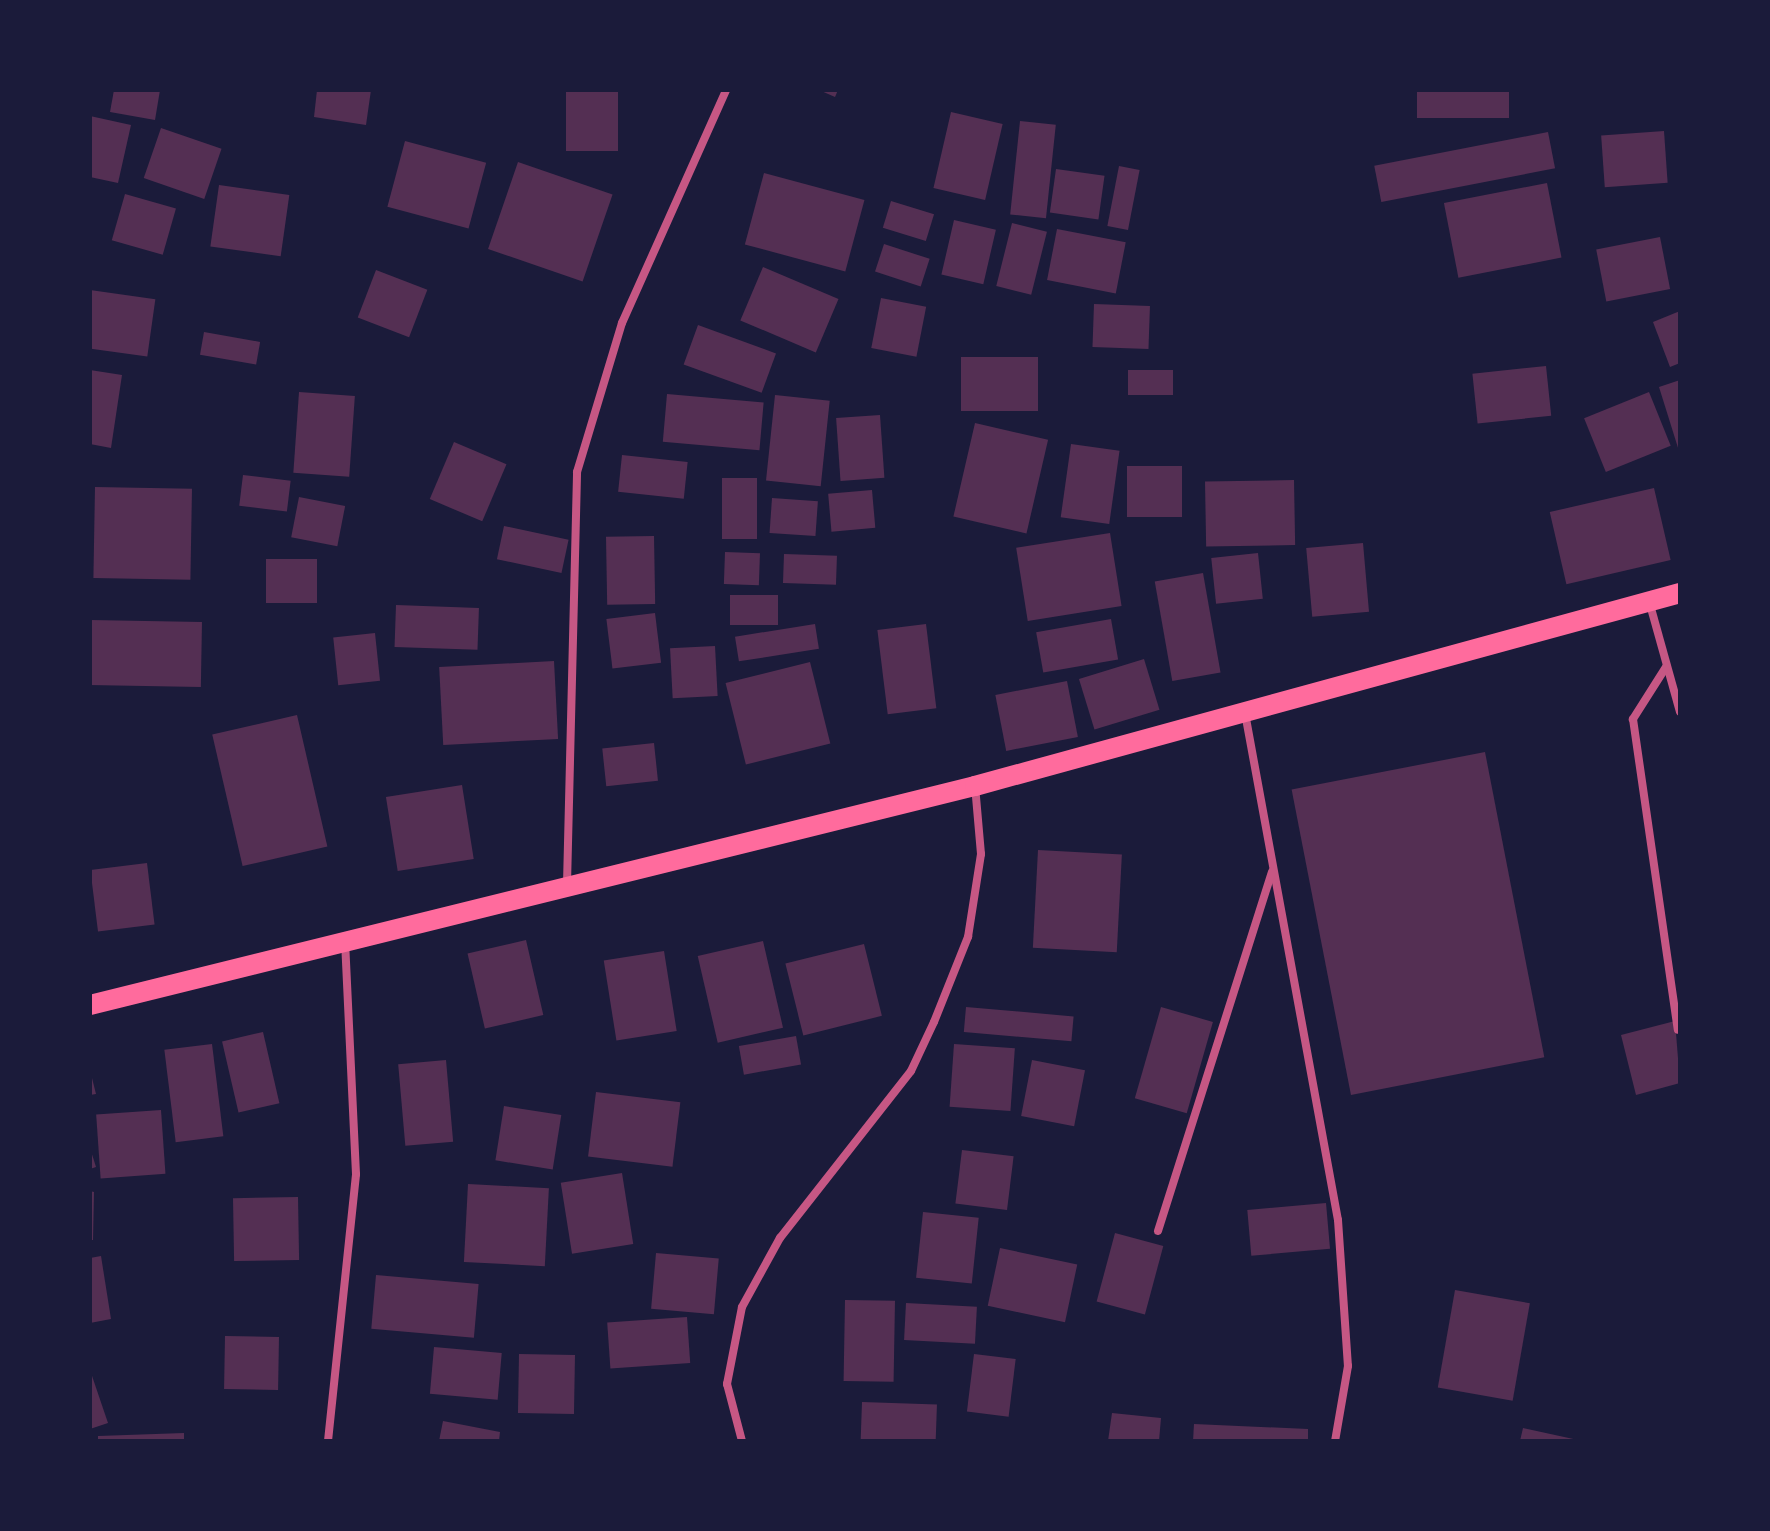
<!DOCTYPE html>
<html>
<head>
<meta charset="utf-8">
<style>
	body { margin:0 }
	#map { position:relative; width:1770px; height:1531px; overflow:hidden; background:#1b1b3a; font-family:"Archivo Narrow",sans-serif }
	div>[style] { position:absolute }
	.building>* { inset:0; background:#542f53; transform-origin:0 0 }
	.minor>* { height:8px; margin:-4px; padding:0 4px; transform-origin:4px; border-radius:4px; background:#c65784 }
	.primary>* { height:20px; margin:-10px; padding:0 10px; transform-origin:10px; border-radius:10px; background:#ff6b9d }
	span { translate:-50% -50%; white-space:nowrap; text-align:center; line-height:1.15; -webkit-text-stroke:6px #1b1b3a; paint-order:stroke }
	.frame { position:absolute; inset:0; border:92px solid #1b1b3a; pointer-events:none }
</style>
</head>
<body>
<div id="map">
	<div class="building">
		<i style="clip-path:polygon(114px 90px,160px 90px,155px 120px,110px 112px)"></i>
		<i style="clip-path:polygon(317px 90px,371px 90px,366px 125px,314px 117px)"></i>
		<i style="left:566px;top:90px;width:52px;height:61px"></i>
		<i style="clip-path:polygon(819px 90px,838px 90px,835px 97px)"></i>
		<i style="left:1417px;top:90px;width:92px;height:28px"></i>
		<i style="left:951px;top:112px;width:53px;height:78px;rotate:13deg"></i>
		<i style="clip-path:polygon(90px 116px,131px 125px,118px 183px,90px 177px)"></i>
		<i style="left:1020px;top:121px;width:36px;height:94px;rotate:6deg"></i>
		<i style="left:161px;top:128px;width:64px;height:53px;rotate:19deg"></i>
		<i style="left:1664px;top:131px;width:52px;height:63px;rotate:86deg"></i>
		<i style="left:1548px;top:132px;width:37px;height:177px;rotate:79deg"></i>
		<i style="left:405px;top:141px;width:84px;height:68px;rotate:15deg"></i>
		<i style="left:518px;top:162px;width:100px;height:92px;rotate:19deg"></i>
		<i style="left:1119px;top:166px;width:21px;height:61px;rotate:11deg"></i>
		<i style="left:1056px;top:169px;width:49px;height:44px;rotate:8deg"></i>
		<i style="left:764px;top:173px;width:104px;height:74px;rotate:15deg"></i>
		<i style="left:1547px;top:183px;width:76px;height:105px;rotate:79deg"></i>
		<i style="left:219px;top:185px;width:71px;height:62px;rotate:8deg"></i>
		<i style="left:125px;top:194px;width:53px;height:48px;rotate:16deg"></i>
		<i style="left:891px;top:201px;width:45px;height:28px;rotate:17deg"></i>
		<i style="left:954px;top:220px;width:43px;height:56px;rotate:13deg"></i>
		<i style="left:1012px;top:223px;width:36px;height:65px;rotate:14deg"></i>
		<i style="left:1057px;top:229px;width:70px;height:52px;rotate:11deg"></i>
		<i style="left:1660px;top:237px;width:53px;height:65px;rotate:79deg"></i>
		<i style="left:884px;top:244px;width:48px;height:29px;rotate:18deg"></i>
		<i style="left:763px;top:267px;width:82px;height:58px;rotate:23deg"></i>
		<i style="left:376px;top:270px;width:55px;height:51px;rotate:21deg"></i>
		<i style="left:90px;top:290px;width:66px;height:58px;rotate:8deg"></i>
		<i style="left:881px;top:298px;width:46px;height:51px;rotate:11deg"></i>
		<i style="left:1094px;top:304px;width:56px;height:43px;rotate:2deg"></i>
		<i style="clip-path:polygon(1680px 311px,1680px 363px,1670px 367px,1653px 322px)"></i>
		<i style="left:698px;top:325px;width:83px;height:42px;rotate:20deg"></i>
		<i style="left:204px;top:332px;width:57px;height:23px;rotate:10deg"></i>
		<i style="left:961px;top:357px;width:77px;height:54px"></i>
		<i style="left:1546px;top:366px;width:50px;height:74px;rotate:84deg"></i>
		<i style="clip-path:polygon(90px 370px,122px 375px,111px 448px,90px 444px)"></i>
		<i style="left:1128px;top:370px;width:45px;height:25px"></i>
		<i style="clip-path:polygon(1680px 380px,1680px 451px,1679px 451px,1659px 387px)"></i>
		<i style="left:299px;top:392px;width:56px;height:81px;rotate:4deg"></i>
		<i style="left:1649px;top:392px;width:58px;height:70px;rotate:68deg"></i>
		<i style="left:667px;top:394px;width:97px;height:48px;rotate:5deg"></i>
		<i style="left:775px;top:395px;width:55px;height:86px;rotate:6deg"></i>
		<i style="left:880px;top:415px;width:63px;height:44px;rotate:86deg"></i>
		<i style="left:975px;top:423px;width:75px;height:96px;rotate:13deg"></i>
		<i style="left:454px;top:442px;width:57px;height:62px;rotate:23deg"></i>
		<i style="left:1071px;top:444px;width:49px;height:74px;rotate:8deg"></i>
		<i style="left:622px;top:455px;width:66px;height:37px;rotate:6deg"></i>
		<i style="left:1127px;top:466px;width:55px;height:51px"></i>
		<i style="left:243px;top:475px;width:48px;height:31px;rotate:7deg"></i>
		<i style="left:722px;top:478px;width:35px;height:61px"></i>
		<i style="left:1294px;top:480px;width:65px;height:89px;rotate:89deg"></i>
		<i style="left:95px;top:487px;width:97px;height:91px;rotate:1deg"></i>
		<i style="left:1654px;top:488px;width:74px;height:107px;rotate:77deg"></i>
		<i style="left:872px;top:490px;width:38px;height:44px;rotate:85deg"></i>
		<i style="left:299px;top:497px;width:47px;height:41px;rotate:11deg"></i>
		<i style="left:772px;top:498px;width:46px;height:35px;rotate:4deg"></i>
		<i style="left:504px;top:526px;width:66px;height:34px;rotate:12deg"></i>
		<i style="left:1110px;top:533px;width:74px;height:95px;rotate:81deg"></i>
		<i style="left:654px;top:536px;width:68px;height:48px;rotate:89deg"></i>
		<i style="left:1363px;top:543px;width:69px;height:57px;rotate:85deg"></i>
		<i style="left:725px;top:552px;width:35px;height:32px;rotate:2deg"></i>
		<i style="left:1258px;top:553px;width:46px;height:47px;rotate:84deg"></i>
		<i style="left:784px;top:554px;width:53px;height:29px;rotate:2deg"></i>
		<i style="left:317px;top:559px;width:44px;height:51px;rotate:90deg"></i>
		<i style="left:1203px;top:573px;width:101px;height:49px;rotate:80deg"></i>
		<i style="left:730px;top:595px;width:48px;height:30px"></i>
		<i style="left:396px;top:605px;width:83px;height:42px;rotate:2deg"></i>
		<i style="left:655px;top:613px;width:50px;height:49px;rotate:83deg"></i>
		<i style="left:1111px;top:619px;width:41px;height:76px;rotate:80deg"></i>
		<i style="left:90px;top:620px;width:112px;height:65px;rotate:1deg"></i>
		<i style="left:815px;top:624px;width:25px;height:81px;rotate:81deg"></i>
		<i style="left:926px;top:624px;width:85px;height:49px;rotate:83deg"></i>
		<i style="left:375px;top:633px;width:48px;height:42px;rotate:84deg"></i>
		<i style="left:715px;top:646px;width:50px;height:45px;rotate:87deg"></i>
		<i style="left:1144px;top:659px;width:53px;height:68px;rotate:73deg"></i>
		<i style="left:554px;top:661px;width:78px;height:115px;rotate:87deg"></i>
		<i style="left:810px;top:662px;width:84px;height:87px;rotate:76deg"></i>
		<i style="left:1067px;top:681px;width:57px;height:73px;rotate:79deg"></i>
		<i style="left:297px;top:715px;width:135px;height:87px;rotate:77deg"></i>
		<i style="left:654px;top:743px;width:38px;height:52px;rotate:84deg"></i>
		<i style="left:1485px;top:752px;width:311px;height:197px;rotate:79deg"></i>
		<i style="left:462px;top:785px;width:75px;height:77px;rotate:81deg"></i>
		<i style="left:1038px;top:850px;width:84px;height:98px;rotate:3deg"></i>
		<i style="left:147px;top:863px;width:62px;height:57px;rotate:83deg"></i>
		<i style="left:526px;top:940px;width:77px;height:60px;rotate:77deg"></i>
		<i style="left:763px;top:941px;width:89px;height:67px;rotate:77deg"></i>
		<i style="left:864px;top:944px;width:74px;height:81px;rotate:76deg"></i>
		<i style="left:664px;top:951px;width:81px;height:61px;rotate:81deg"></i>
		<i style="left:966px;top:1007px;width:108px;height:25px;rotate:5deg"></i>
		<i style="left:1161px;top:1007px;width:54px;height:95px;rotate:16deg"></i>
		<i style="clip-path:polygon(1675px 1021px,1680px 1083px,1636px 1095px,1621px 1035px)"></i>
		<i style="left:263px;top:1032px;width:73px;height:42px;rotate:77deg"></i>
		<i style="left:796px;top:1036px;width:29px;height:58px;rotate:80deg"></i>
		<i style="left:212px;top:1044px;width:93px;height:48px;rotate:83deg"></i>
		<i style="left:954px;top:1044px;width:61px;height:63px;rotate:4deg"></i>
		<i style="left:446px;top:1060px;width:82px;height:48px;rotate:85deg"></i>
		<i style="left:1032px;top:1060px;width:54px;height:57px;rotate:11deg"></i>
		<i style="clip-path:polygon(90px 1070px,96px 1094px,90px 1095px)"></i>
		<i style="left:596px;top:1092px;width:85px;height:65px;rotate:7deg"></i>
		<i style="left:504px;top:1106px;width:58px;height:55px;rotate:9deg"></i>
		<i style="left:161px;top:1110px;width:64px;height:65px;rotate:86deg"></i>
		<i style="clip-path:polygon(90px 1148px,96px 1167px,90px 1169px)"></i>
		<i style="left:962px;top:1150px;width:52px;height:54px;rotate:7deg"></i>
		<i style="left:622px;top:1173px;width:72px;height:62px;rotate:81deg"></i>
		<i style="left:468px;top:1184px;width:81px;height:78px;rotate:3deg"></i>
		<i style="clip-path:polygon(90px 1191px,94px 1192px,93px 1240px,90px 1240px)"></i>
		<i style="left:298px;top:1197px;width:63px;height:65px;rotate:89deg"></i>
		<i style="left:1326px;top:1203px;width:46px;height:79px;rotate:85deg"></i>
		<i style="left:923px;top:1212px;width:56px;height:66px;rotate:6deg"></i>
		<i style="left:1115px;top:1233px;width:50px;height:71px;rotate:15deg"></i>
		<i style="left:1000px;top:1248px;width:79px;height:59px;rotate:12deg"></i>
		<i style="left:656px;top:1253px;width:63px;height:56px;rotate:5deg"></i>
		<i style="clip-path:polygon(101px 1256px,111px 1319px,90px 1323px,90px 1258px)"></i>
		<i style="left:376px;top:1275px;width:103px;height:54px;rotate:5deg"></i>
		<i style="left:1455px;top:1290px;width:76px;height:99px;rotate:10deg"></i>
		<i style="left:845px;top:1300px;width:50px;height:81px;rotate:1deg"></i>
		<i style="left:906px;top:1303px;width:71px;height:37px;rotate:3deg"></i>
		<i style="left:687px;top:1317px;width:46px;height:80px;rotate:86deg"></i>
		<i style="left:225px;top:1336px;width:54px;height:53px;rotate:1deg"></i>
		<i style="left:434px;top:1347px;width:68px;height:47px;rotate:5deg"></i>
		<i style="left:519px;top:1354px;width:56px;height:59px;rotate:1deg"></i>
		<i style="left:974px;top:1354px;width:42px;height:58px;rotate:7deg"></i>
		<i style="clip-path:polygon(90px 1370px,108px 1423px,90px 1429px)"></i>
		<i style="left:862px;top:1402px;width:75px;height:39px;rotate:2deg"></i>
		<i style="clip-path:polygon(1112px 1413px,1161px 1418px,1159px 1441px,1108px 1441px)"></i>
		<i style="clip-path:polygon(443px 1421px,500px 1432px,499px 1441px,439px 1441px)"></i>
		<i style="clip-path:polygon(1194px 1424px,1308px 1429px,1308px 1441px,1193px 1441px)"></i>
		<i style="clip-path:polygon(1523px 1428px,1578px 1440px,1578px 1441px,1520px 1441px)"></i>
		<i style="clip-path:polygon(184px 1433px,184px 1441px,98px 1441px,98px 1436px)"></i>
	</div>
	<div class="minor">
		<i style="left:1649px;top:601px;width:115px;rotate:74.4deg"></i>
		<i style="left:1666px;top:667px;width:62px;rotate:122.4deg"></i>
		<i style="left:1633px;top:719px;width:314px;rotate:81.8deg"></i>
		<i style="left:1245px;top:713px;width:515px;rotate:79.61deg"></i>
		<i style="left:1338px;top:1220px;width:146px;rotate:86.1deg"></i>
		<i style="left:1348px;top:1366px;width:76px;rotate:99.8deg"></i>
		<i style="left:567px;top:884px;width:412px;rotate:-88.6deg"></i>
		<i style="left:577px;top:472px;width:156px;rotate:-73.2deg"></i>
		<i style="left:622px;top:323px;width:255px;rotate:-65.9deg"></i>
		<i style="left:1158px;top:1231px;width:377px;rotate:-72.4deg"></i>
		<i style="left:328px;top:1441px;width:268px;rotate:-84deg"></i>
		<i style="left:356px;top:1174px;width:232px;rotate:-92.7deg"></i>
		<i style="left:742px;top:1441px;width:59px;rotate:-104.7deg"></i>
		<i style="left:727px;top:1384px;width:78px;rotate:-79deg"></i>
		<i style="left:742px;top:1307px;width:79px;rotate:-61.2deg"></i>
		<i style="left:780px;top:1238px;width:212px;rotate:-51.9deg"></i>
		<i style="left:911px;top:1071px;width:54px;rotate:-64.9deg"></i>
		<i style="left:934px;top:1022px;width:92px;rotate:-68.2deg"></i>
		<i style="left:968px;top:937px;width:84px;rotate:-81.1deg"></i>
		<i style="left:981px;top:854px;width:68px;rotate:-95deg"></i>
	</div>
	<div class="primary">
		<i style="left:90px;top:1005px;width:912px;rotate:-13.9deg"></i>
		<i style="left:975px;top:786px;width:731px;rotate:-15.31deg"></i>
	</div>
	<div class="frame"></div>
</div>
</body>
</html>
